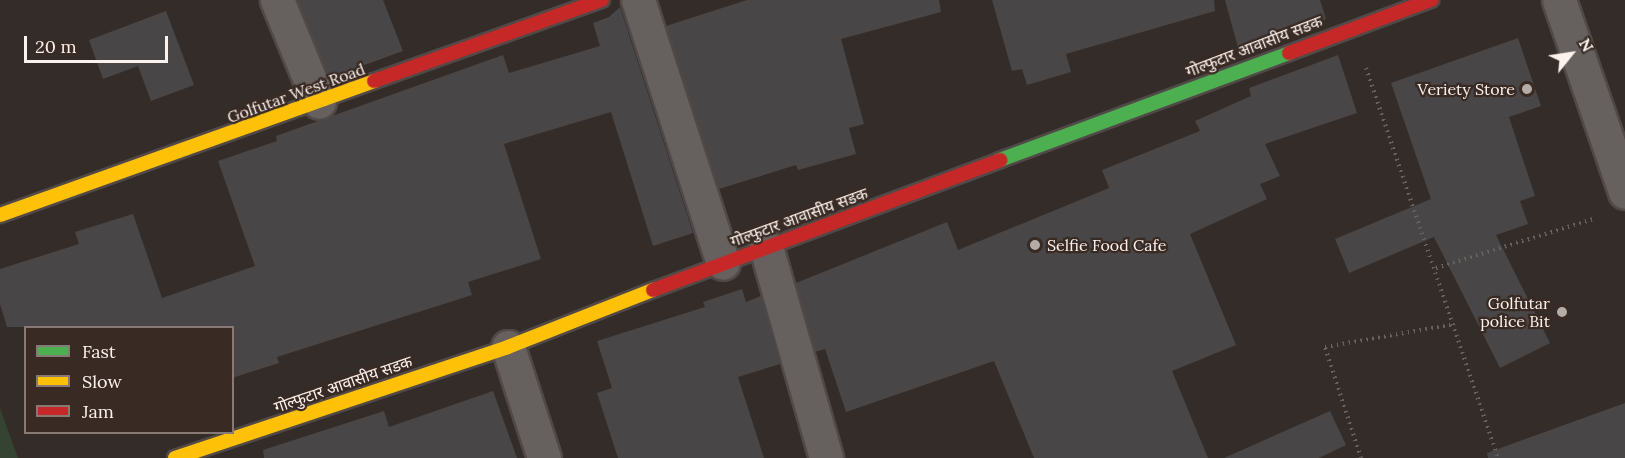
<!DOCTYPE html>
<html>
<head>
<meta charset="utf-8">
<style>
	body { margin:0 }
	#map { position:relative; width:1625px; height:458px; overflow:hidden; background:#342c29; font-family:Lora,"Noto Sans Devanagari",serif }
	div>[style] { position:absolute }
	.green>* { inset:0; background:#344332 }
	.building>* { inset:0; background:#494647 }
	.path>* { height:4px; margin-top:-2px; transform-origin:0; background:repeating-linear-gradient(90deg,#68625f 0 1.5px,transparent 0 6px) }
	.roads { filter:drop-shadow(2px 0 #514947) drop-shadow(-2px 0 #514947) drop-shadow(0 2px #514947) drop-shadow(0 -2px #514947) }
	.street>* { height:33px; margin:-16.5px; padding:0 16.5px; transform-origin:16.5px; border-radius:16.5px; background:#66605e }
	.fast>* { height:14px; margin:-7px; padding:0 7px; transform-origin:7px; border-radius:7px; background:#4caf50 }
	.slow>* { height:14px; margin:-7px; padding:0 7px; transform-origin:7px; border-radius:7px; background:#ffc107 }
	.jam>* { height:14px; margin:-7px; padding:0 7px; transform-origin:7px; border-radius:7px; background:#c62828 }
	.dots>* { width:16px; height:16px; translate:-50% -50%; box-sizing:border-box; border:3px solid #392a24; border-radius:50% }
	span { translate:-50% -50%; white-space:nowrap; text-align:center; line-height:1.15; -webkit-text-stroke:4.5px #392a24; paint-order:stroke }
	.street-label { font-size:16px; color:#fbf1ed }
	.poi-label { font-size:16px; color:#fbf1ed }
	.right { translate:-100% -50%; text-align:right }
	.left { translate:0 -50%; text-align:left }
	.legend { position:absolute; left:24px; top:326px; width:210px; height:108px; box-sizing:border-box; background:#392a24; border:2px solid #877a74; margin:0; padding:8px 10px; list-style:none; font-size:18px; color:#fbf1ed }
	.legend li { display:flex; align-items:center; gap:12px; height:30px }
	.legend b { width:30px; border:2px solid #877a74 }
	.north { position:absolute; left:1541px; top:24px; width:60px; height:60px; -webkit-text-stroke:4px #392a24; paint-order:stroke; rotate:60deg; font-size:16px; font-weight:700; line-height:24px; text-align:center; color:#fbf1ed }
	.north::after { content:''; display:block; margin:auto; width:21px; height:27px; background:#fbf1ed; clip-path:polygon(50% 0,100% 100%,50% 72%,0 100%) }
	.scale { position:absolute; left:24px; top:36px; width:144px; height:27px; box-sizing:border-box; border:3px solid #fbf1ed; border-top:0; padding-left:8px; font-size:18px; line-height:21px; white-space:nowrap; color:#fbf1ed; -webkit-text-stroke:4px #392a24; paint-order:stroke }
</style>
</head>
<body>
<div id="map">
	<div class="green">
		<i style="clip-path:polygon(0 408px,18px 458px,0 458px)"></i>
	</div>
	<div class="building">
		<i style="clip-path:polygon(297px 0,383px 0,403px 51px,329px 78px)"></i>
		<i style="clip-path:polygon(747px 0,939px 0,941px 12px,841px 39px,864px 124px,849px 128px,856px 154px,798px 170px,796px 165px,719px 189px,666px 26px)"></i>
		<i style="clip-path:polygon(992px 0,1214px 0,1215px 11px,1066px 54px,1071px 72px,1027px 85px,1022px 69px,1012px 71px)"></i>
		<i style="clip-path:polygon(1225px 0,1320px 0,1326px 19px,1239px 51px)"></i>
		<i style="clip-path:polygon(620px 7px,693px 233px,653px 246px,611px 112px,504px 144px,541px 259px,468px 282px,472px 295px,277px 357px,279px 363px,232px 378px,232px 327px,7px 327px,0 304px,0 269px,79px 244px,75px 232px,133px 214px,162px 298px,255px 266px,218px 161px,277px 141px,276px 136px,503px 55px,509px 73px,600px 46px,593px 23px,609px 17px)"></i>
		<i style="clip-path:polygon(166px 11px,194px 85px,151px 101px,138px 66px,103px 79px,89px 40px)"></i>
		<i style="clip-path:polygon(1518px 38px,1541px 106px,1509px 117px,1535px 196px,1520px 201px,1528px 224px,1496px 235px,1550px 343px,1500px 368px,1434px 237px,1349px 273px,1335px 239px,1431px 199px,1391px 83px)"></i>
		<i style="clip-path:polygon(1338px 55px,1357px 113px,1265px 144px,1280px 176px,1260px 184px,1267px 199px,1190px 234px,1236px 345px,1172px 371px,1208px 458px,1034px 458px,994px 361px,846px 412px,825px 349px,815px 352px,796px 283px,947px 222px,958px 250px,1109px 188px,1102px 170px,1200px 131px,1195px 121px,1251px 96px,1249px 88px)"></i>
		<i style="clip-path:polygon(742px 289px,746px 302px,761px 296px,780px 364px,738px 377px,764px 458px,618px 458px,597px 393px,612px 388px,597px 341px,705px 307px,703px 302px)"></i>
		<i style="clip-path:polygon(493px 391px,517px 458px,264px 458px,263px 450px,384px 411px,389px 427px)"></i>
		<i style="clip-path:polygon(1625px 403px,1625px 458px,1488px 458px,1487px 453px)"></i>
		<i style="clip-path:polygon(1330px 411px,1346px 445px,1319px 458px,1224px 458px)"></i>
	</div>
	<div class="path">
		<i style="left:1366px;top:68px;width:412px;rotate:71.3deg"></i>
		<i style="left:1436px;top:268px;width:164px;rotate:-17.3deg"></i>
		<i style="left:1361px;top:458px;width:117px;rotate:-108deg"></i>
		<i style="left:1325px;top:347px;width:132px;rotate:-10deg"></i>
	</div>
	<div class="roads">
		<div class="street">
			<i style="left:277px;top:0;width:110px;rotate:67.6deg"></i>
			<i style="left:638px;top:0;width:276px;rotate:72.1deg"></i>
			<i style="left:1559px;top:0;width:203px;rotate:71deg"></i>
			<i style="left:766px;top:247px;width:219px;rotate:74.1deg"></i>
			<i style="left:508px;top:347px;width:117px;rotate:72deg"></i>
		</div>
		<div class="fast">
			<i style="left:1000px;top:160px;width:308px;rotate:-20.3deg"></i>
		</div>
		<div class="slow">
			<i style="left:0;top:215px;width:397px;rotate:-19.7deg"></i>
			<i style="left:175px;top:458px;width:351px;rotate:-18.4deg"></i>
			<i style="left:508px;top:347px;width:156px;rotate:-21.5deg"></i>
		</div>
		<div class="jam">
			<i style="left:1289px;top:53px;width:152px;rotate:-20.5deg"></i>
			<i style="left:374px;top:81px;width:242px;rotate:-19.6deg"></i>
			<i style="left:653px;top:290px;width:371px;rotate:-20.5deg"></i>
		</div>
	</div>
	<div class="dots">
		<i style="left:1527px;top:89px;background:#b5aca8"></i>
		<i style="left:1035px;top:245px;background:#b5aca8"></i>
		<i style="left:1562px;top:312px;background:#b5aca8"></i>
	</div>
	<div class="street-label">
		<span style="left:1254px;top:46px;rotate:-21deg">गोल्फुटार आवासीय सडक</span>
		<span style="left:296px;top:93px;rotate:-20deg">Golfutar West Road</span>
		<span style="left:799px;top:217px;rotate:-20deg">गोल्फुटार आवासीय सडक</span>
		<span style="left:343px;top:384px;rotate:-19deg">गोल्फुटार आवासीय सडक</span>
	</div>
	<div class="poi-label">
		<span class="right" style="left:1515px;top:89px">Veriety Store</span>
		<span class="left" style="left:1047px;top:245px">Selfie Food Cafe</span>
		<span class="right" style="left:1550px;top:312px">Golfutar<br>police Bit</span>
	</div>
	<ul class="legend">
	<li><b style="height:8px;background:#4caf50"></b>Fast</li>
	<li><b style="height:8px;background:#ffc107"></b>Slow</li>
	<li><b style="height:8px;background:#c62828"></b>Jam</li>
	</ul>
	<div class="north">N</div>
	<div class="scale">20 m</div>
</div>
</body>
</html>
